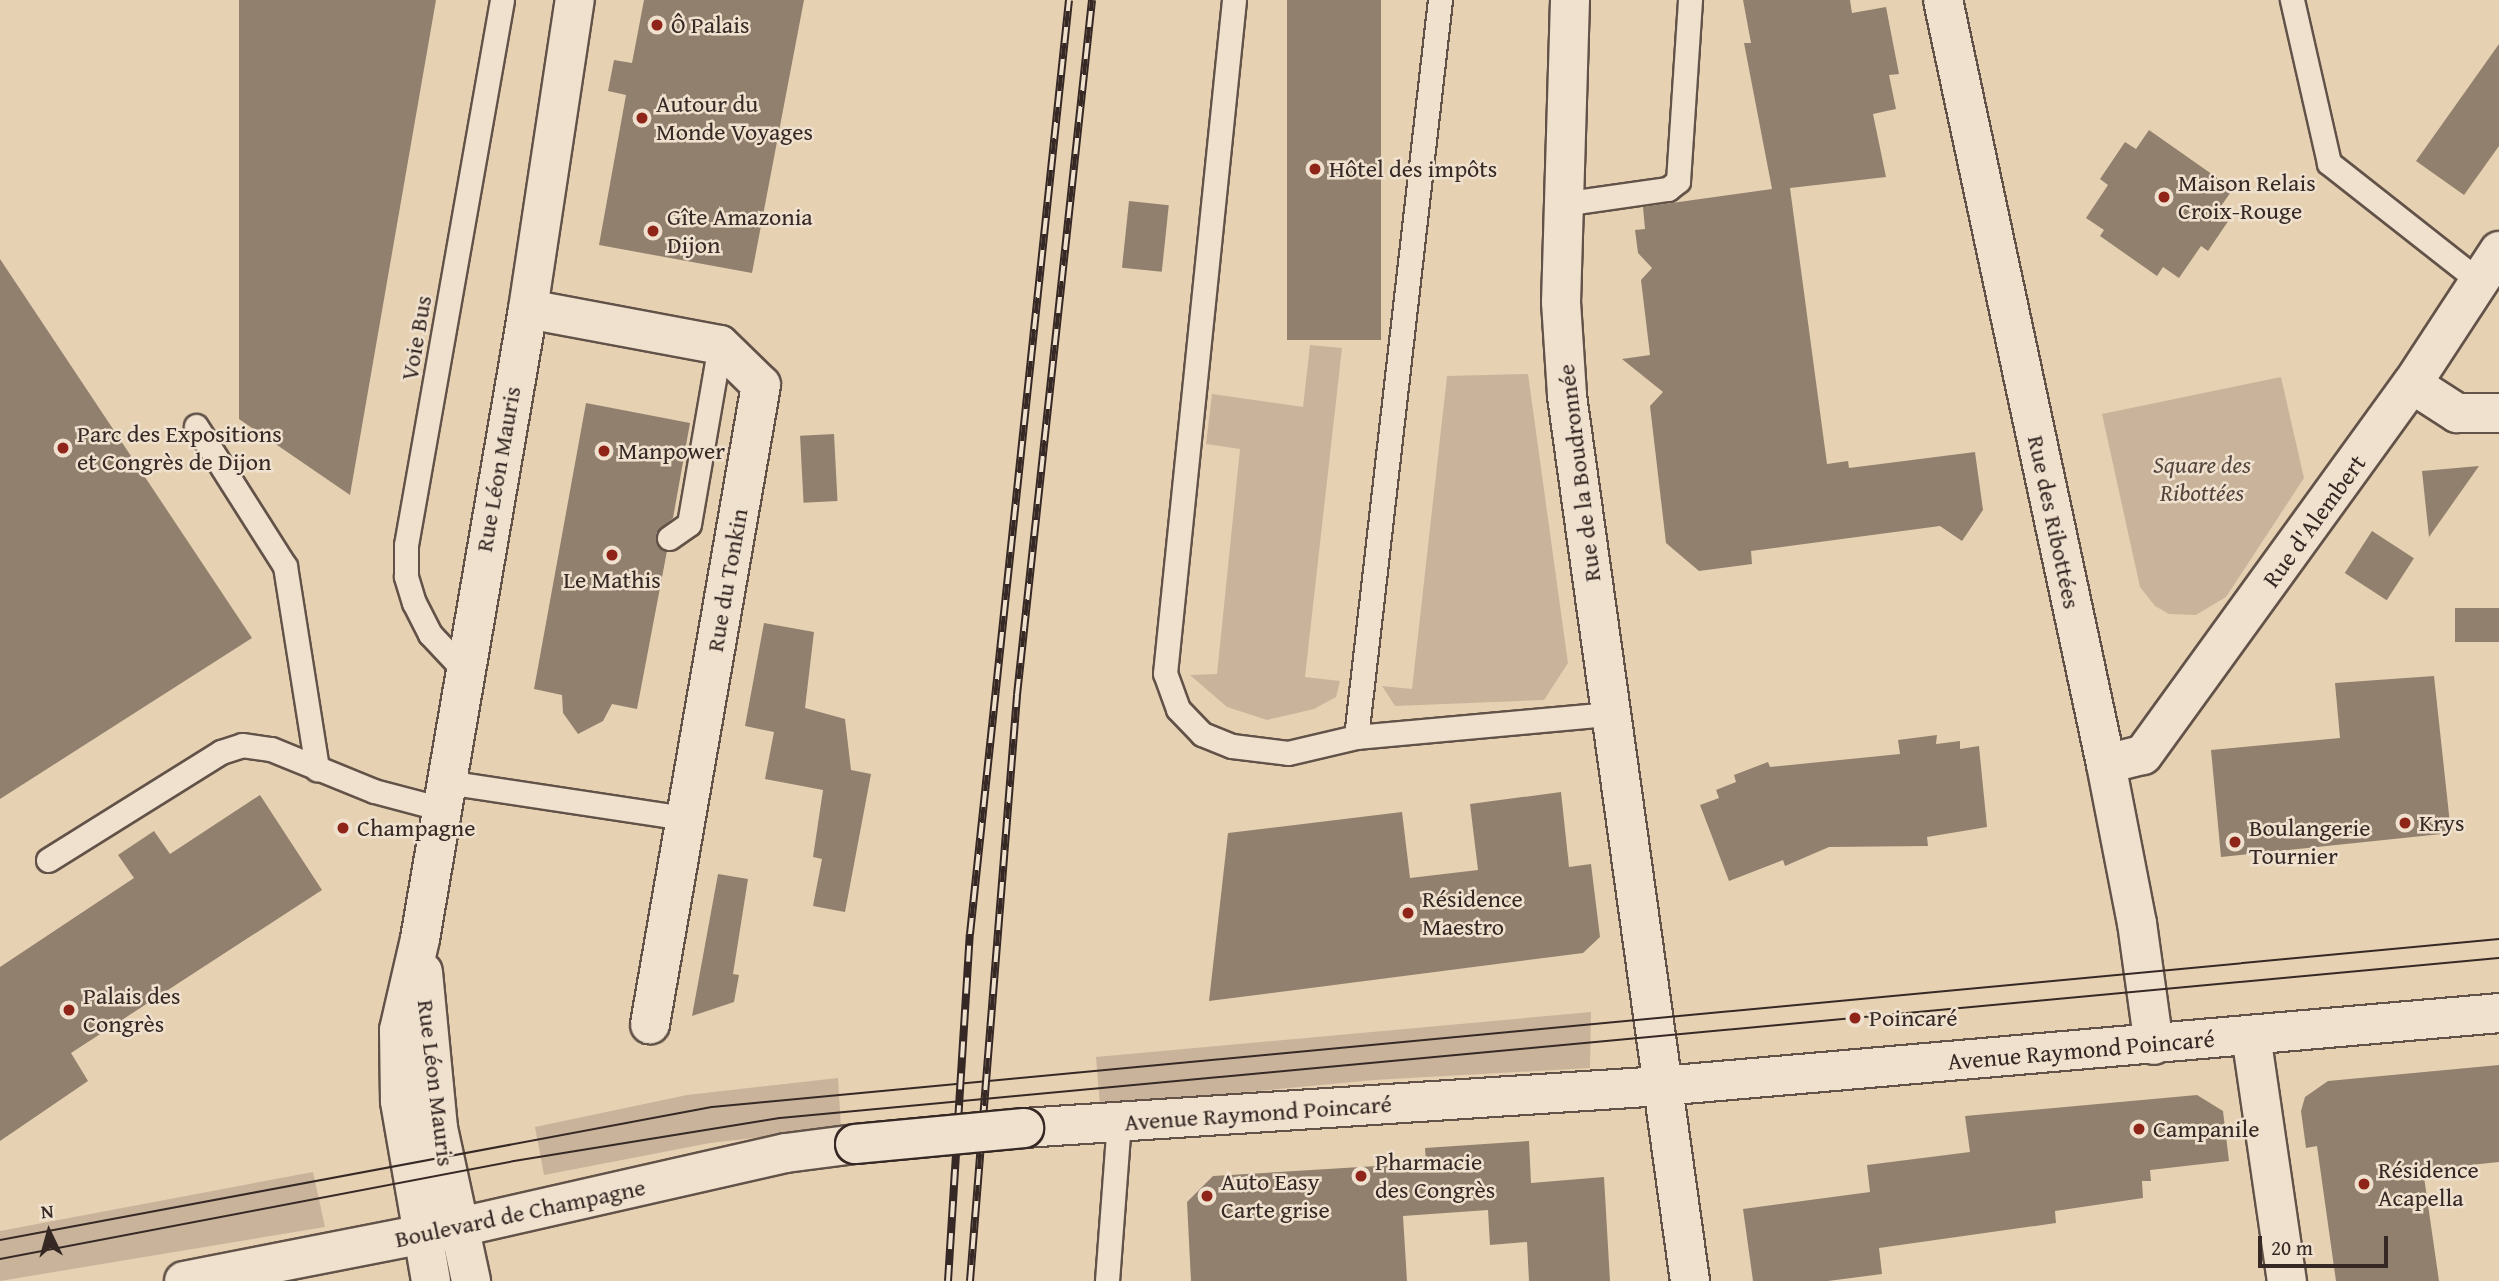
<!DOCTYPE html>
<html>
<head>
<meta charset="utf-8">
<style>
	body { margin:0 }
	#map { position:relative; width:2499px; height:1281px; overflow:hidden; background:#e7d1b3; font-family:"Gentium Book Plus",serif }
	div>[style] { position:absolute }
	.green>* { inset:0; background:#c9b49b }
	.building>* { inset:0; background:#92806e; transform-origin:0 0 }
	.roads { filter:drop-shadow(2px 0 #625248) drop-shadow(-2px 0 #625248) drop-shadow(0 2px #625248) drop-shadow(0 -2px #625248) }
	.lane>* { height:23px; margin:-11.5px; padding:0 11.5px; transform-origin:11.5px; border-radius:11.5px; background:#efe1ce }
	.street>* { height:38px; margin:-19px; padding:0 19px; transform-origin:19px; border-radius:19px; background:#efe1ce }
	.secondary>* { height:38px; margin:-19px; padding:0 19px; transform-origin:19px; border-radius:19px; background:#efe1ce }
	.tram>* { height:2px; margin:-1px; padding:0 1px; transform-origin:1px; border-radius:1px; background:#362824 }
	.rail>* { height:8px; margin-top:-4px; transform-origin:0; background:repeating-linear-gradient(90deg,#efe1ce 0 16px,#362824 0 32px); box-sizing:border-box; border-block:2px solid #362824 }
	.bridges { filter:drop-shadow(2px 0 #362824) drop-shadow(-2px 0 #362824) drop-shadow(0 2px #362824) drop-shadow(0 -2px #362824) }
	.secondary-bridge>* { height:38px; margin:-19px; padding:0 19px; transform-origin:19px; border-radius:19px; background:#efe1ce }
	.dots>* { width:19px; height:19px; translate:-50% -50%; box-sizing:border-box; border:4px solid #efe1ce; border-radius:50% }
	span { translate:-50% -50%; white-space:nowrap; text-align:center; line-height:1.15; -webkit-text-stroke:5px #efe1ce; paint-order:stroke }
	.poi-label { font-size:24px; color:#362824 }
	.left { translate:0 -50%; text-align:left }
	.street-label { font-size:24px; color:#362824 }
	.park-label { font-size:24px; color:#53443c; font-style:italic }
	.north { position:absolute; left:14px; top:1197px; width:70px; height:70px; -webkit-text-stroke:5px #efe1ce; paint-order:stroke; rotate:355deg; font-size:19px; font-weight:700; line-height:28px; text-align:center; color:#362824 }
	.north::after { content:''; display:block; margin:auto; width:24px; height:32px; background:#362824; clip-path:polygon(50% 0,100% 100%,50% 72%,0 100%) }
	.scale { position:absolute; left:2258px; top:1236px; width:130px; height:32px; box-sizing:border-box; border:4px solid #362824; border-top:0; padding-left:9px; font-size:21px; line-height:24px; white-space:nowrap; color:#362824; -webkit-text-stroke:5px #efe1ce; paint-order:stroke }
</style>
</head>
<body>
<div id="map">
	<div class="green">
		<i style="clip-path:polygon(1310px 345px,1342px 348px,1305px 677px,1340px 681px,1336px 697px,1314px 709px,1267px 720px,1227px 707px,1190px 675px,1217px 674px,1240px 449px,1206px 444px,1212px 394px,1303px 407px)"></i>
		<i style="clip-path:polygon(1528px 374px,1568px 663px,1544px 700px,1395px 706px,1382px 686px,1412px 689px,1447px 376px)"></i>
		<i style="clip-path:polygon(2281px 377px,2304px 478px,2226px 597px,2196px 615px,2169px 614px,2155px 606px,2140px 587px,2102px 414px)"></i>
		<i style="clip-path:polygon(1591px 1012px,1590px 1068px,1374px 1080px,1100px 1106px,1096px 1057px)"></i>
		<i style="clip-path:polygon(838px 1078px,841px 1128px,710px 1143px,544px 1175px,535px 1127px,687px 1095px)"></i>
		<i style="clip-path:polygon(313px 1172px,325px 1227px,0 1281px,0 1231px)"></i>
	</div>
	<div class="building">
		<i style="clip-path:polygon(239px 0,436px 0,350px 495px,239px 419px)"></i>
		<i style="clip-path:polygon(644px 0,804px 0,752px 273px,599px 245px,626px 95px,608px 91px,614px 60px,632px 63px)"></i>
		<i style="left:1287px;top:0;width:94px;height:340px"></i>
		<i style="clip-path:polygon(1743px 0,1850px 0,1852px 13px,1886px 7px,1899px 74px,1889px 75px,1896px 109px,1873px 114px,1886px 177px,1790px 188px,1827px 464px,1848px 461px,1849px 468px,1975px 452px,1983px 510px,1962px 541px,1940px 526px,1751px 551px,1752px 564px,1699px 571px,1666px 543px,1650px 406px,1663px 392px,1622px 359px,1650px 355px,1641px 280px,1652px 268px,1638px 253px,1635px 230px,1645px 229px,1643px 207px,1772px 189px,1744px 43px,1751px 43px)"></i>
		<i style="clip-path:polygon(2499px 44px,2499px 146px,2464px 195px,2416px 161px)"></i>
		<i style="clip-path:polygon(2149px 130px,2233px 189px,2221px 206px,2233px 214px,2208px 251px,2201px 246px,2179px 278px,2163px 267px,2157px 276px,2100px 236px,2104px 230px,2086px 218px,2108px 185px,2100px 179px,2125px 142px,2136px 149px)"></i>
		<i style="left:1129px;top:201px;width:40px;height:67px;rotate:6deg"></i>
		<i style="clip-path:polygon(0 259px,252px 638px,0 799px)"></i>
		<i style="clip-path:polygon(586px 403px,690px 423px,673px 518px,656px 533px,657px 545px,667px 551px,637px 709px,612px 704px,603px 721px,578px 734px,563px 713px,562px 695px,534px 689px)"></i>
		<i style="left:834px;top:434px;width:67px;height:34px;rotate:87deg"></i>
		<i style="clip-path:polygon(2479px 466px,2429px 537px,2422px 471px)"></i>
		<i style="left:2372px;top:531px;width:50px;height:50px;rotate:33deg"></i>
		<i style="left:2499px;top:608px;width:34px;height:44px;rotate:90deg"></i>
		<i style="clip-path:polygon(764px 623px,814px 632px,805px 708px,845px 719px,851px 770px,871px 774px,845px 912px,813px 906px,822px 859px,813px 857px,823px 790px,765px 779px,774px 732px,745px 726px)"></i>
		<i style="clip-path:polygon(2434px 676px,2451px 833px,2221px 857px,2211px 750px,2340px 738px,2335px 683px)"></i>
		<i style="clip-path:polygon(1937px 735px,1936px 744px,1960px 741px,1960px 749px,1979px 746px,1987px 827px,1927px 837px,1928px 846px,1829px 847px,1785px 866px,1783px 860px,1729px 881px,1700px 805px,1719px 798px,1716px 790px,1736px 782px,1734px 775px,1768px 762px,1770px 767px,1900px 754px,1898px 740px)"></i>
		<i style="clip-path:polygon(1561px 792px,1569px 867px,1591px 864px,1600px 937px,1583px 953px,1209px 1001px,1228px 833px,1402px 812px,1410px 878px,1478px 870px,1470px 804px)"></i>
		<i style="clip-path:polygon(260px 795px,322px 890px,71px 1053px,88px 1081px,0 1141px,0 967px,134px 878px,118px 855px,154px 831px,170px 854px)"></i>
		<i style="clip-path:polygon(718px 874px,748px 879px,733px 974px,739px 975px,734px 1002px,692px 1016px)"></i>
		<i style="clip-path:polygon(2499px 1065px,2499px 1162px,2423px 1170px,2439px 1281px,2336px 1281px,2317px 1146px,2306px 1148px,2301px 1111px,2305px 1097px,2328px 1081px)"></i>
		<i style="clip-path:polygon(2197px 1095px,2223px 1111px,2229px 1161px,2150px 1170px,2151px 1181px,2142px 1181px,2143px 1198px,2055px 1211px,2056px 1223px,1879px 1248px,1882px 1274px,1828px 1281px,1753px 1281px,1743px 1209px,1870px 1192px,1867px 1165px,1970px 1152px,1965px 1116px)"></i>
		<i style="clip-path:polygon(1529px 1141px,1531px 1183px,1604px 1177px,1610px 1281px,1529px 1281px,1527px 1242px,1490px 1245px,1488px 1210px,1403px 1216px,1407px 1281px,1191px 1281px,1187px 1202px,1213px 1176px,1426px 1163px,1425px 1148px)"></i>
	</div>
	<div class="roads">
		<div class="lane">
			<i style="left:1234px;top:0;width:677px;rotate:95.85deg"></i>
			<i style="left:1165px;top:673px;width:38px;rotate:70deg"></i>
			<i style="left:1178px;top:709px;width:35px;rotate:46deg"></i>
			<i style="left:1202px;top:734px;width:32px;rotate:22deg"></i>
			<i style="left:1232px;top:746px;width:56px;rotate:7.1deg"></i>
			<i style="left:1288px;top:753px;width:70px;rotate:-13.2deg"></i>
			<i style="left:1356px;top:737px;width:255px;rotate:-5.2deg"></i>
			<i style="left:2292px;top:0;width:167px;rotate:77.2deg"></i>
			<i style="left:2329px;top:163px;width:191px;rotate:38.2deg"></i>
			<i style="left:1562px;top:204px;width:107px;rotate:-8.1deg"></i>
			<i style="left:1668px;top:189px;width:13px;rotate:-39deg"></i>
			<i style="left:1678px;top:181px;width:181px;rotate:-86.2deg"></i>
			<i style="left:196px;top:426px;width:166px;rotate:57.6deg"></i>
			<i style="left:285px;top:566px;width:206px;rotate:81deg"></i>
			<i style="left:669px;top:538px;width:24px;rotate:-35deg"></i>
			<i style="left:689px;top:524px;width:182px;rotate:-80.2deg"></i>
			<i style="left:463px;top:669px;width:48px;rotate:-133.3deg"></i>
			<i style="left:430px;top:634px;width:35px;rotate:-117deg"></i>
			<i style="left:414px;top:603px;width:28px;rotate:-107deg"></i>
			<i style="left:406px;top:576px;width:31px;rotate:-90deg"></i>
			<i style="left:406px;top:545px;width:553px;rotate:-80.01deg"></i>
			<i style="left:1356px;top:737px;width:742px;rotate:-83.5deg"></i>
			<i style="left:447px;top:782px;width:241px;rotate:8.6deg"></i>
			<i style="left:48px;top:860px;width:204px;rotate:-32deg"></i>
			<i style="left:221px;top:752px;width:22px;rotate:-18deg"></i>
			<i style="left:242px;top:745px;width:29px;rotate:8deg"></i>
			<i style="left:271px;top:749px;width:111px;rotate:22.2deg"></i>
			<i style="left:374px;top:791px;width:70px;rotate:14.8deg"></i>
			<i style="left:1107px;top:1281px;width:158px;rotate:-85.7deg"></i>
		</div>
		<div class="street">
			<i style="left:1570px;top:0;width:302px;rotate:91.7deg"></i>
			<i style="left:1561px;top:302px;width:94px;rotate:86.3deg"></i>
			<i style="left:1567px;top:396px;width:894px;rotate:82.09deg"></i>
			<i style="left:1943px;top:0;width:781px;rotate:77.96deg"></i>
			<i style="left:2106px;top:764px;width:162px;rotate:79deg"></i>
			<i style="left:2137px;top:923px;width:123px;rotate:82.1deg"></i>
			<i style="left:528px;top:309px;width:195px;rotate:10.6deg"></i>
			<i style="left:720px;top:345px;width:57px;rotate:44.3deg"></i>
			<i style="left:761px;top:385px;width:649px;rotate:99.85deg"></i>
			<i style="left:2412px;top:384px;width:54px;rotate:32.8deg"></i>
			<i style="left:2457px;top:413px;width:42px"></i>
			<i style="left:2106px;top:764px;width:38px;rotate:-14deg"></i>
			<i style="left:2143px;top:755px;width:458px;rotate:-54.1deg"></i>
			<i style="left:2412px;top:384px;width:159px;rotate:-56.8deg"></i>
			<i style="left:2251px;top:1035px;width:249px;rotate:81.7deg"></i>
		</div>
		<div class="secondary">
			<i style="left:423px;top:972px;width:157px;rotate:84.5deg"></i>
			<i style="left:438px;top:1128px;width:157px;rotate:77.8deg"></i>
			<i style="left:1024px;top:1128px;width:639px;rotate:-3.77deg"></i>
			<i style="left:1662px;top:1086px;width:840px;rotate:-4.98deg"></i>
			<i style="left:184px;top:1281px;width:281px;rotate:-11.1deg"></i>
			<i style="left:460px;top:1227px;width:334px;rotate:-12.8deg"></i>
			<i style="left:786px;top:1153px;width:70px;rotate:-7.4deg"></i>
			<i style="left:431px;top:1281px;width:183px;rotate:-99.8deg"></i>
			<i style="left:400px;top:1101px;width:71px;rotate:-90.8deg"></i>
			<i style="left:399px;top:1030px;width:93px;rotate:-77deg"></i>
			<i style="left:420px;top:939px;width:639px;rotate:-80.27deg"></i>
			<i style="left:528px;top:309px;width:313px;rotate:-81.4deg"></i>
		</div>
	</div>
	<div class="tram">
		<i style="left:0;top:1240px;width:724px;rotate:-10.58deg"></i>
		<i style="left:712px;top:1107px;width:1795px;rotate:-5.37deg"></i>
		<i style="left:0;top:1259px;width:523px;rotate:-10.79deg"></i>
		<i style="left:514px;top:1161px;width:269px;rotate:-9.2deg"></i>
		<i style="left:780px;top:1118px;width:1726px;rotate:-5.32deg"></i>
	</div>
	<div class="rail">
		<i style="left:948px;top:1281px;width:348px;rotate:-86.4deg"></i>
		<i style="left:970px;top:934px;width:939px;rotate:-83.95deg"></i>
		<i style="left:970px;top:1281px;width:588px;rotate:-85.41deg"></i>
		<i style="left:1017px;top:695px;width:699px;rotate:-83.84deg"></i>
	</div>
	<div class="bridges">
		<div class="secondary-bridge">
			<i style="left:855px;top:1144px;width:170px;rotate:-5.4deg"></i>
		</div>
	</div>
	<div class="dots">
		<i style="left:657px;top:25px;background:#8f2418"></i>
		<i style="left:642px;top:118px;background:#8f2418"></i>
		<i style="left:1315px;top:169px;background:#8f2418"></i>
		<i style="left:2164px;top:197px;background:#8f2418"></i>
		<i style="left:653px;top:231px;background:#8f2418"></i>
		<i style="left:63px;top:448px;background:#8f2418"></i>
		<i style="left:604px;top:451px;background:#8f2418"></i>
		<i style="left:612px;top:555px;background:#8f2418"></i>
		<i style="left:2405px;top:823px;background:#8f2418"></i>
		<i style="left:343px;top:828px;background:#8f2418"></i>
		<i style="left:2235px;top:842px;background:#8f2418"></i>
		<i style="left:1408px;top:913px;background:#8f2418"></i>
		<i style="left:69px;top:1010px;background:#8f2418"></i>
		<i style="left:1855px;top:1018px;background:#8f2418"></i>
		<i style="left:2139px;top:1129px;background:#8f2418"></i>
		<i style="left:1361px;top:1176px;background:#8f2418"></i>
		<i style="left:2364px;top:1184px;background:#8f2418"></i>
		<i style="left:1207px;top:1196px;background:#8f2418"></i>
	</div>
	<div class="poi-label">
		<span class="left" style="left:671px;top:25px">Ô Palais</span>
		<span class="left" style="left:656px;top:118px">Autour du<br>Monde Voyages</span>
		<span class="left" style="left:1329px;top:169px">Hôtel des impôts</span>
		<span class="left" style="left:2178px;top:197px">Maison Relais<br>Croix-Rouge</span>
		<span class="left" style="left:667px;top:231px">Gîte Amazonia<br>Dijon</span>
		<span class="left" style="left:77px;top:448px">Parc des Expositions<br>et Congrès de Dijon</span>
		<span class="left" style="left:618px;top:451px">Manpower</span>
		<span style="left:612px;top:580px">Le Mathis</span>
		<span class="left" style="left:2419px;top:823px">Krys</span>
		<span class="left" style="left:357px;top:828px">Champagne</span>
		<span class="left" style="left:2249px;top:842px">Boulangerie<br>Tournier</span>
		<span class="left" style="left:1422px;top:913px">Résidence<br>Maestro</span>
		<span class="left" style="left:83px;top:1010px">Palais des<br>Congrès</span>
		<span class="left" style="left:1869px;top:1018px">Poincaré</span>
		<span class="left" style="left:2153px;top:1129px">Campanile</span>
		<span class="left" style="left:1375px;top:1176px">Pharmacie<br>des Congrès</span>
		<span class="left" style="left:2378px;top:1184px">Résidence<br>Acapella</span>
		<span class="left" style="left:1221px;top:1196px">Auto Easy<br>Carte grise</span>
	</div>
	<div class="street-label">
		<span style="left:416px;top:338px;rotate:-80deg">Voie Bus</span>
		<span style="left:498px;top:469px;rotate:-80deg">Rue Léon Mauris</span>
		<span style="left:1579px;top:473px;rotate:-97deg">Rue de la Boudronnée</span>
		<span style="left:2314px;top:521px;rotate:-54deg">Rue d'Alembert</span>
		<span style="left:2054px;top:522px;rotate:78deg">Rue des Ribottées</span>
		<span style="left:727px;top:580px;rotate:-80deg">Rue du Tonkin</span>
		<span style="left:2081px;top:1050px;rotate:-5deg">Avenue Raymond Poincaré</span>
		<span style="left:436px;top:1083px;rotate:83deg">Rue Léon Mauris</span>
		<span style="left:1258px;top:1113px;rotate:-4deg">Avenue Raymond Poincaré</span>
		<span style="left:520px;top:1213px;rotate:-12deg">Boulevard de Champagne</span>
	</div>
	<div class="park-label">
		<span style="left:2202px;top:479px">Square des<br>Ribottées</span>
	</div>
	<div class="north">N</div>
	<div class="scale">20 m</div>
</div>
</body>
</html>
